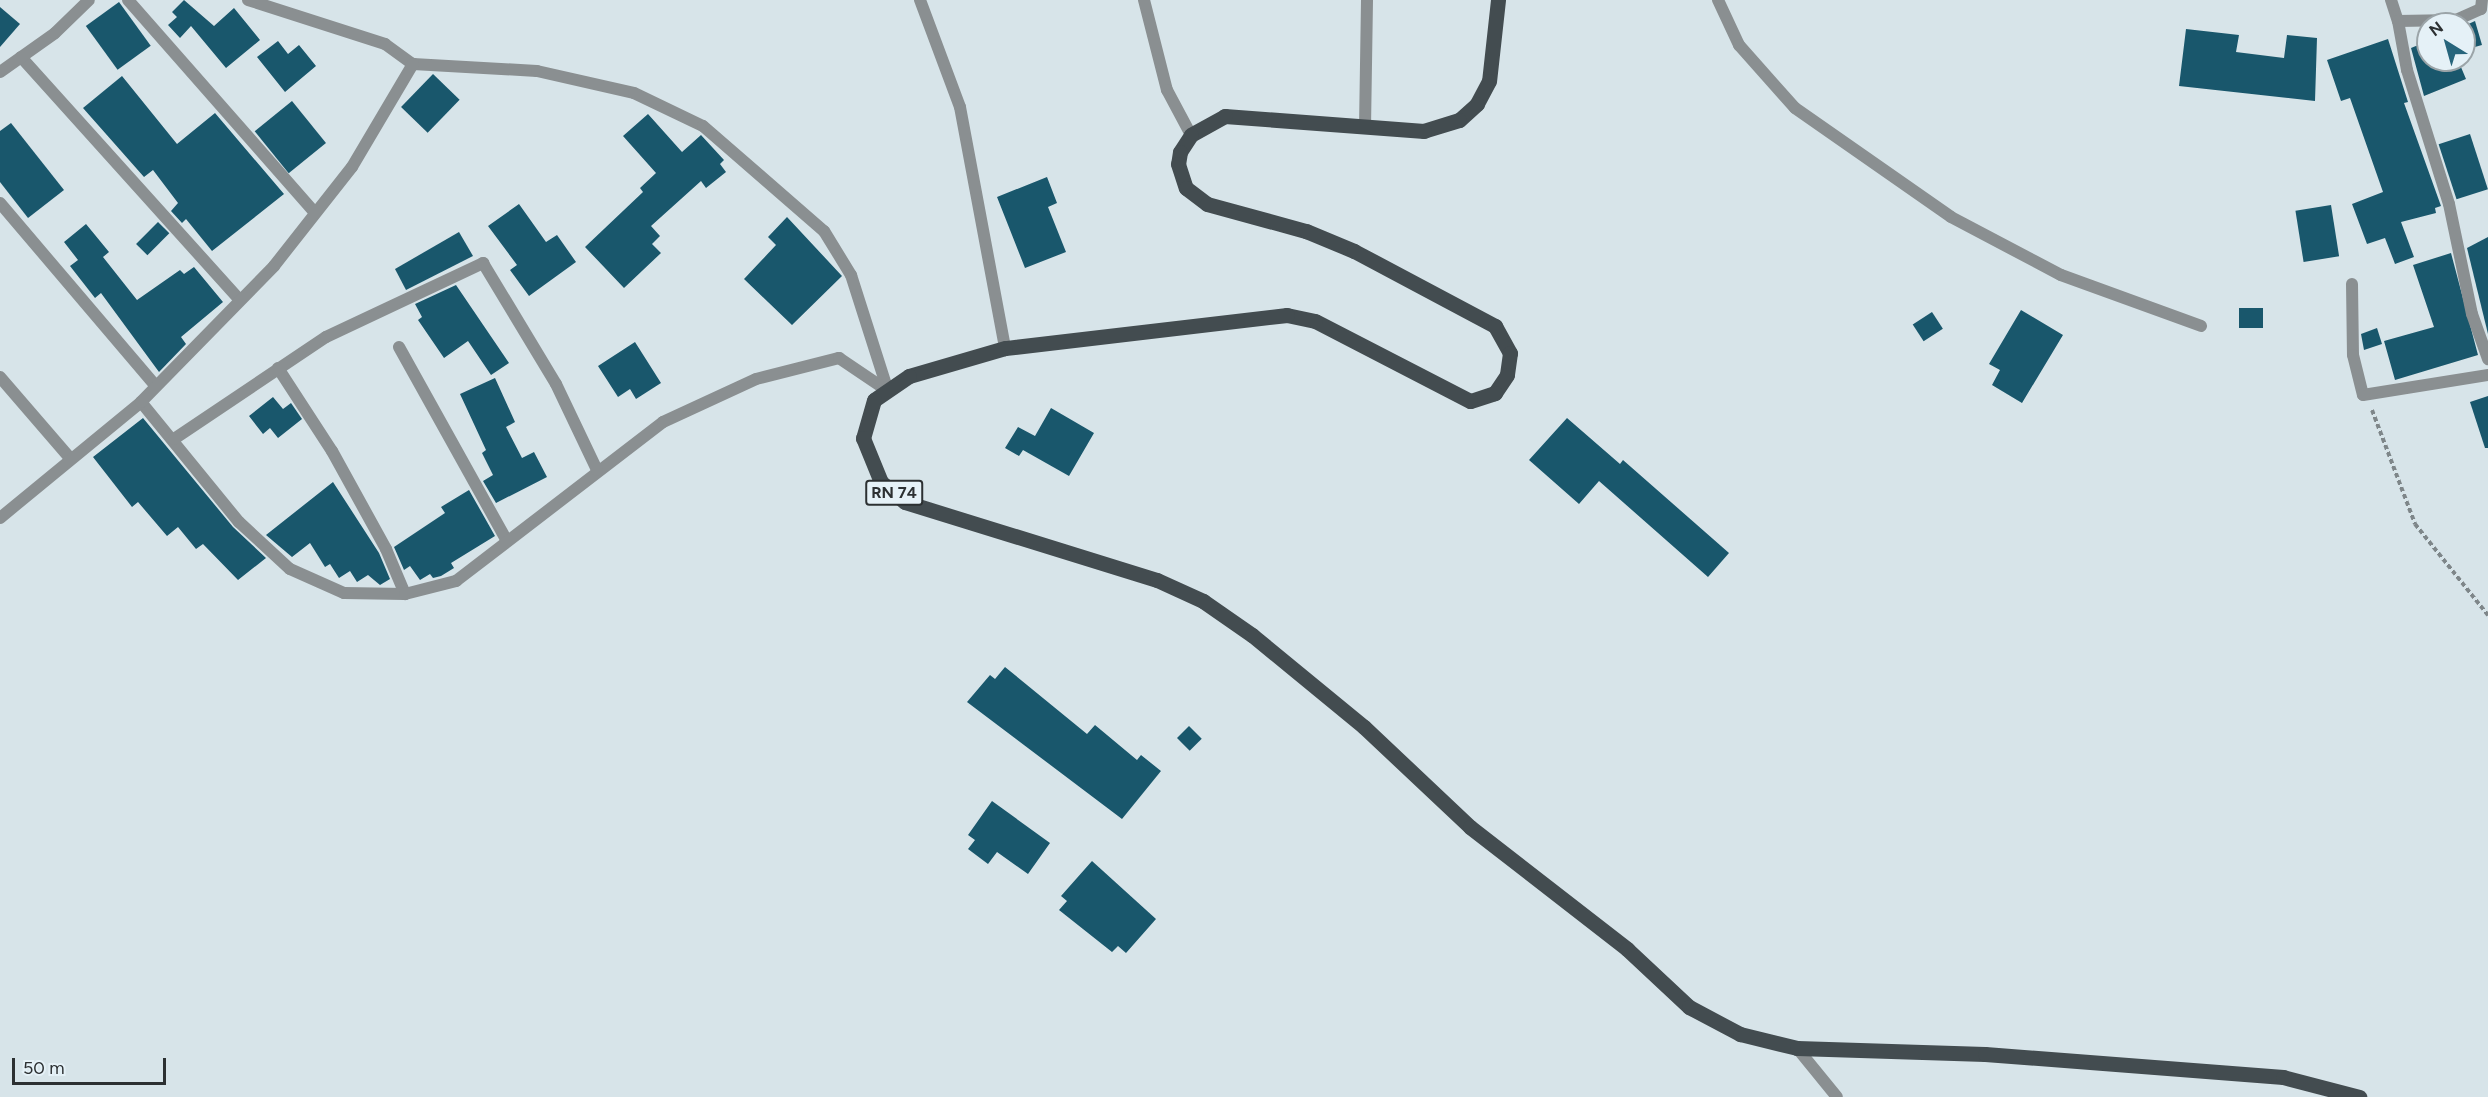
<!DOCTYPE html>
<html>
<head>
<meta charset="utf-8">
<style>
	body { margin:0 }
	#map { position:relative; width:2488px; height:1097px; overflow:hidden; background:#d7e4e9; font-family:Figtree,sans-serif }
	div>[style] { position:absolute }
	.building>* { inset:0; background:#19576c; transform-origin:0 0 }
	.path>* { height:4px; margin-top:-2px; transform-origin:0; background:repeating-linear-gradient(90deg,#7e8689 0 4.5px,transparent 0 7.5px) }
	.street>* { height:12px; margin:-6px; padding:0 6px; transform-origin:6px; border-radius:6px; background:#8a8f91 }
	.primary>* { height:15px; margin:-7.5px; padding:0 7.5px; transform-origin:7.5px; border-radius:7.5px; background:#434c50 }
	span { translate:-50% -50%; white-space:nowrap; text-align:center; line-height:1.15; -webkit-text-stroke:6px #e5f1f7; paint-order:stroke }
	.shield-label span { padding:2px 4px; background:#e5f1f7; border:2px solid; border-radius:4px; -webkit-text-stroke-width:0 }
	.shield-label { font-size:16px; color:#2c3032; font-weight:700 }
	.north { position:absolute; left:2416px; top:12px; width:60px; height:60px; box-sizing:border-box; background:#e5f1f7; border:2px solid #9ba4a8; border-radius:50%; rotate:323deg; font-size:16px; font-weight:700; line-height:24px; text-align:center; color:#2c3032 }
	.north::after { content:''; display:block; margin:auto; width:21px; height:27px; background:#27657c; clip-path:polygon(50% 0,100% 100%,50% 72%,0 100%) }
	.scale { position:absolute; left:12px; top:1058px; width:154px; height:27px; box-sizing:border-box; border:3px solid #2c3032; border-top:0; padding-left:8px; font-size:18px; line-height:21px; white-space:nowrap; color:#2c3032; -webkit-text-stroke:4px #e5f1f7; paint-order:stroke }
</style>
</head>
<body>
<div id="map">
	<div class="building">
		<i style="clip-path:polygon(184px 0,214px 26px,234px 8px,260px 40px,226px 68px,191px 26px,180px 38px,168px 25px,177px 17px,172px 12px)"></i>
		<i style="left:119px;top:2px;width:54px;height:41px;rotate:54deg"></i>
		<i style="clip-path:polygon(0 7px,20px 24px,0 47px)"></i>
		<i style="clip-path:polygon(2475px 21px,2482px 45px,2464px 50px,2464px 26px)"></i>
		<i style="clip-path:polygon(2186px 29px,2239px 35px,2236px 52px,2284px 58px,2287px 35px,2317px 38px,2315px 101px,2179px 86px)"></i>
		<i style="clip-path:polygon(2388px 39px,2408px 102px,2404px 103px,2441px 206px,2435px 208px,2436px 213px,2401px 222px,2414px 257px,2395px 264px,2385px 238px,2367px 244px,2352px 204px,2383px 192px,2350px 98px,2341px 101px,2327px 60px)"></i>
		<i style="clip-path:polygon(278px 41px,288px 54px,299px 45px,316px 66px,285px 92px,257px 57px)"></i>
		<i style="clip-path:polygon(2428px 41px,2428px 60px,2458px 60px,2466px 79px,2424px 96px,2411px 48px)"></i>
		<i style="left:433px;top:74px;width:37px;height:46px;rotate:44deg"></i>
		<i style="clip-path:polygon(122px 76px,177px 144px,215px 113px,284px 194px,212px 251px,186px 219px,182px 223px,171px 211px,178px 203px,153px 170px,144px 177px,83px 108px)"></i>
		<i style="left:292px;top:101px;width:54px;height:48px;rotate:51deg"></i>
		<i style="clip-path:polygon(648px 114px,682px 152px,701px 135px,724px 160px,720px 164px,726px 172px,706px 188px,701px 181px,651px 226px,660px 236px,652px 244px,661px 253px,624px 288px,585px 247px,643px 192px,640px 188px,656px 173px,623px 136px)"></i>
		<i style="clip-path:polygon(11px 123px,64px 190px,28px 218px,0 182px,0 131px)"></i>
		<i style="left:2470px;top:134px;width:58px;height:33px;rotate:72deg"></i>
		<i style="clip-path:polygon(1047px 177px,1057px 203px,1048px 207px,1066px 252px,1025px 268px,997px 197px)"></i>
		<i style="clip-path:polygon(519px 204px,546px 242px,557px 235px,576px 262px,529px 296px,510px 270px,517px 265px,488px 226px)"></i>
		<i style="left:2331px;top:205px;width:52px;height:36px;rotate:81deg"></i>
		<i style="clip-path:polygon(787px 217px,842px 276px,792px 325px,744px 279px,776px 245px,768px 237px)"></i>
		<i style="left:158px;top:222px;width:16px;height:31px;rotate:45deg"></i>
		<i style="clip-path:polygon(86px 224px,109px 252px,103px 257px,137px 300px,180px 270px,184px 274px,194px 267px,223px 302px,181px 337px,186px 344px,159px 372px,101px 293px,95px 298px,70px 266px,78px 260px,64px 242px)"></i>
		<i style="clip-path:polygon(459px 232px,473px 256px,406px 290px,395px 269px)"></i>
		<i style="clip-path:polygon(2488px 237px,2488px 334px,2467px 248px)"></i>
		<i style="clip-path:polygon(2451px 253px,2478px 355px,2395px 380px,2384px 341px,2434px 327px,2413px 265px)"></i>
		<i style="clip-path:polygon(456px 285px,509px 363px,491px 375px,468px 341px,444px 358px,418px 320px,422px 317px,415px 304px)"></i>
		<i style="left:2239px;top:308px;width:24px;height:20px"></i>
		<i style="clip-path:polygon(2021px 310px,2063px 335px,2022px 403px,1992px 385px,2000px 370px,1989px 364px)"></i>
		<i style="left:1932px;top:312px;width:20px;height:23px;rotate:57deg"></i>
		<i style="clip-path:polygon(2377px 328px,2382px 344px,2364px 350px,2361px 334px)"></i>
		<i style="clip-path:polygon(635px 342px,661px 383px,636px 399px,630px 389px,618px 397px,598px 366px)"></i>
		<i style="clip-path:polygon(495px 378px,515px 422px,506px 427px,522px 458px,534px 452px,547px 477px,496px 503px,483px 481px,493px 475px,482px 453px,486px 450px,460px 394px)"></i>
		<i style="clip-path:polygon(2488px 396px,2488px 448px,2485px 448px,2470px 402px)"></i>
		<i style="clip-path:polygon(273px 397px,283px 409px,291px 403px,302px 419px,278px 438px,270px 428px,263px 434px,249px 416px)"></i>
		<i style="clip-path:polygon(1051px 408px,1094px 433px,1069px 476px,1023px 450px,1019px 456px,1005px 448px,1018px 427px,1035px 436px)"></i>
		<i style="clip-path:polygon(143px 418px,233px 527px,266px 558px,238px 580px,203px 544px,196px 549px,178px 527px,167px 536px,138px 502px,132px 507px,93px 457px)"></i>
		<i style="clip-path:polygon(1567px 418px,1620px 464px,1623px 460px,1729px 553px,1708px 577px,1599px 481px,1579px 504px,1529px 460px)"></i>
		<i style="clip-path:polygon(333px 482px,379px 553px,390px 579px,380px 585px,368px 575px,357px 582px,350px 571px,339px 578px,330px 564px,325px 567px,310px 543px,292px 557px,266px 535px)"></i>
		<i style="clip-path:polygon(469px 490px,495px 536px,451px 563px,454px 568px,441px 576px,433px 578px,430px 574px,420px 580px,410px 566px,404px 570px,394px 547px,445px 513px,441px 507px)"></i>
		<i style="clip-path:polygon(1005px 667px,1087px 734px,1095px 725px,1137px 760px,1141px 755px,1161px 771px,1122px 819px,967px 702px,990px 675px,995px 679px)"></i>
		<i style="left:1189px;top:726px;width:18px;height:17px;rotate:45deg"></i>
		<i style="clip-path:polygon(992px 801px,1050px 843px,1028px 874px,997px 852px,988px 864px,968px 849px,975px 840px,968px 835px)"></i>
		<i style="clip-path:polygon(1092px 861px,1156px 919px,1126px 953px,1118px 946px,1112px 952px,1059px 910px,1067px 901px,1061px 896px)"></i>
	</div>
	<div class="path">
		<i style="left:2372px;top:410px;width:122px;rotate:69.3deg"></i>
		<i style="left:2415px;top:524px;width:117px;rotate:51.3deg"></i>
	</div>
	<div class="street">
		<i style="left:128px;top:0;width:283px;rotate:48.7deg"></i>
		<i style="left:248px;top:0;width:144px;rotate:17.8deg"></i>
		<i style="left:385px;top:44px;width:34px;rotate:36deg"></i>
		<i style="left:413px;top:64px;width:124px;rotate:3.2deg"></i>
		<i style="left:537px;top:71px;width:99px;rotate:12.8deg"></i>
		<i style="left:634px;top:93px;width:76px;rotate:25.6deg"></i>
		<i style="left:703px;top:126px;width:160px;rotate:41deg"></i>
		<i style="left:824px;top:231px;width:52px;rotate:58.5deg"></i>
		<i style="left:851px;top:275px;width:122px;rotate:72.3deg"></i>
		<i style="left:920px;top:0;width:114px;rotate:69.5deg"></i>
		<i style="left:960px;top:107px;width:245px;rotate:79.4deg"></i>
		<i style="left:1144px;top:0;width:93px;rotate:75.7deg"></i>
		<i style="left:1167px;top:90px;width:51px;rotate:61.9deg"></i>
		<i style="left:1718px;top:0;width:50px;rotate:65deg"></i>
		<i style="left:1739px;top:45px;width:84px;rotate:48.4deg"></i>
		<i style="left:1795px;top:108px;width:190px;rotate:34.9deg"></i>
		<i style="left:1951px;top:217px;width:124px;rotate:27.8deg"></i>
		<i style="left:2061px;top:275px;width:149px;rotate:20deg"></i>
		<i style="left:2391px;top:0;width:22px;rotate:72deg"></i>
		<i style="left:2398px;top:21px;width:58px;rotate:-1deg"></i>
		<i style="left:2456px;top:20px;width:27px;rotate:-24deg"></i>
		<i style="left:2481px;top:9px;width:9px;rotate:-84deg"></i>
		<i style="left:2398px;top:21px;width:50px;rotate:79.6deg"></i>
		<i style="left:2407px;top:70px;width:140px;rotate:72.6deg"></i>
		<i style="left:2449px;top:204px;width:112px;rotate:78.2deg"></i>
		<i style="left:2472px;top:314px;width:48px;rotate:70.4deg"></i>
		<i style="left:21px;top:57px;width:327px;rotate:48deg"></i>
		<i style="left:0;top:72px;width:67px;rotate:-35.3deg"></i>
		<i style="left:55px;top:33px;width:47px;rotate:-44.1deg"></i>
		<i style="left:1365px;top:128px;width:128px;rotate:-89.1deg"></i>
		<i style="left:0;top:203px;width:239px;rotate:49.6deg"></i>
		<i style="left:2352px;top:284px;width:71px;rotate:89.2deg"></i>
		<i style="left:2353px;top:355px;width:41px;rotate:76deg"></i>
		<i style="left:2363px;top:395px;width:127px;rotate:-9.1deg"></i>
		<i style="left:399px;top:347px;width:222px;rotate:60.9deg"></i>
		<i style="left:278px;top:368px;width:99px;rotate:57deg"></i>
		<i style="left:332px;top:451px;width:112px;rotate:61.1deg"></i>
		<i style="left:386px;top:549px;width:49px;rotate:67.1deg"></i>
		<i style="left:0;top:377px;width:107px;rotate:49.2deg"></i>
		<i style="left:141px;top:402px;width:155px;rotate:50.8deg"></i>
		<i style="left:239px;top:522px;width:69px;rotate:42.7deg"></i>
		<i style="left:290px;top:569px;width:59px;rotate:24deg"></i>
		<i style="left:344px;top:593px;width:61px;rotate:0.9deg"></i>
		<i style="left:405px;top:594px;width:53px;rotate:-14.3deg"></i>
		<i style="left:456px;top:581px;width:261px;rotate:-37.5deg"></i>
		<i style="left:663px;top:422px;width:102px;rotate:-24.8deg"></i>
		<i style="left:756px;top:379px;width:86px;rotate:-14.2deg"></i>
		<i style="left:839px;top:358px;width:59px;rotate:34deg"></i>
		<i style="left:174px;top:439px;width:183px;rotate:-33.9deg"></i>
		<i style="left:326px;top:337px;width:174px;rotate:-25.2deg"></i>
		<i style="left:483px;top:263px;width:141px;rotate:58.9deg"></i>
		<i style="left:556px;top:384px;width:95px;rotate:64.5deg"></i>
		<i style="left:0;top:518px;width:183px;rotate:-39.4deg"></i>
		<i style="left:141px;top:402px;width:190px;rotate:-45.6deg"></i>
		<i style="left:274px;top:266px;width:126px;rotate:-51.8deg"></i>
		<i style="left:352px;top:167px;width:120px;rotate:-59.4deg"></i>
		<i style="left:1797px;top:1048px;width:63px;rotate:50.8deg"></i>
	</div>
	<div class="primary">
		<i style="left:1498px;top:0;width:81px;rotate:96.3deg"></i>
		<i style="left:1489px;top:81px;width:26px;rotate:118deg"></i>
		<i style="left:1477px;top:104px;width:24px;rotate:138deg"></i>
		<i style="left:1459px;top:120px;width:37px;rotate:163deg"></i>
		<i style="left:1424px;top:131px;width:200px;rotate:-175.7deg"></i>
		<i style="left:1225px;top:116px;width:39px;rotate:151deg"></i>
		<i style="left:1191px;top:135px;width:20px;rotate:123deg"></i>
		<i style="left:1180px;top:152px;width:12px;rotate:99deg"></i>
		<i style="left:1178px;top:164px;width:25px;rotate:72deg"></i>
		<i style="left:1186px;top:188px;width:26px;rotate:37deg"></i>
		<i style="left:1207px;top:204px;width:103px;rotate:15.3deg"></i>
		<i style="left:1306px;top:231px;width:52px;rotate:22.6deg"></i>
		<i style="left:1354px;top:251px;width:160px;rotate:28deg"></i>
		<i style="left:1495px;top:326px;width:31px;rotate:61deg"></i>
		<i style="left:1510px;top:353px;width:22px;rotate:98deg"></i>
		<i style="left:1507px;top:375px;width:22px;rotate:124deg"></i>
		<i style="left:1495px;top:393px;width:26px;rotate:162deg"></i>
		<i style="left:1470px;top:401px;width:174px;rotate:-152.7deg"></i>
		<i style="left:1315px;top:321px;width:29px;rotate:-168deg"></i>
		<i style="left:1287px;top:315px;width:284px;rotate:173.3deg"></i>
		<i style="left:1005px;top:348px;width:100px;rotate:163.7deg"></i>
		<i style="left:909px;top:376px;width:42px;rotate:145.6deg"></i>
		<i style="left:874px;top:400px;width:40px;rotate:106deg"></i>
		<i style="left:863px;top:438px;width:48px;rotate:67.8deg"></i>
		<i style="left:881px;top:482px;width:31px;rotate:40deg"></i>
		<i style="left:905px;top:502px;width:264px;rotate:17.2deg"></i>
		<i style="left:1157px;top:580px;width:51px;rotate:24.5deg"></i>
		<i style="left:1203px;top:601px;width:60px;rotate:34.8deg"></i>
		<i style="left:1252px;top:635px;width:145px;rotate:39.4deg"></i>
		<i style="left:1364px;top:727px;width:146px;rotate:43.3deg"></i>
		<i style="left:1470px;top:827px;width:199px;rotate:37.8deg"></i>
		<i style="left:1627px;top:949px;width:85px;rotate:43.1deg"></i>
		<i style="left:1689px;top:1007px;width:58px;rotate:27.9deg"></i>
		<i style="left:1740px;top:1034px;width:59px;rotate:13.8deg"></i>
		<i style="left:1797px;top:1048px;width:188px;rotate:1.8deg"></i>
		<i style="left:1985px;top:1054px;width:299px;rotate:4.4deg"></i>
		<i style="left:2283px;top:1077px;width:79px;rotate:14.7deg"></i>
	</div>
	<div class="shield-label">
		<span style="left:894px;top:493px">RN 74</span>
	</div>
	<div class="north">N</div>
	<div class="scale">50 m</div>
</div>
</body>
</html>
